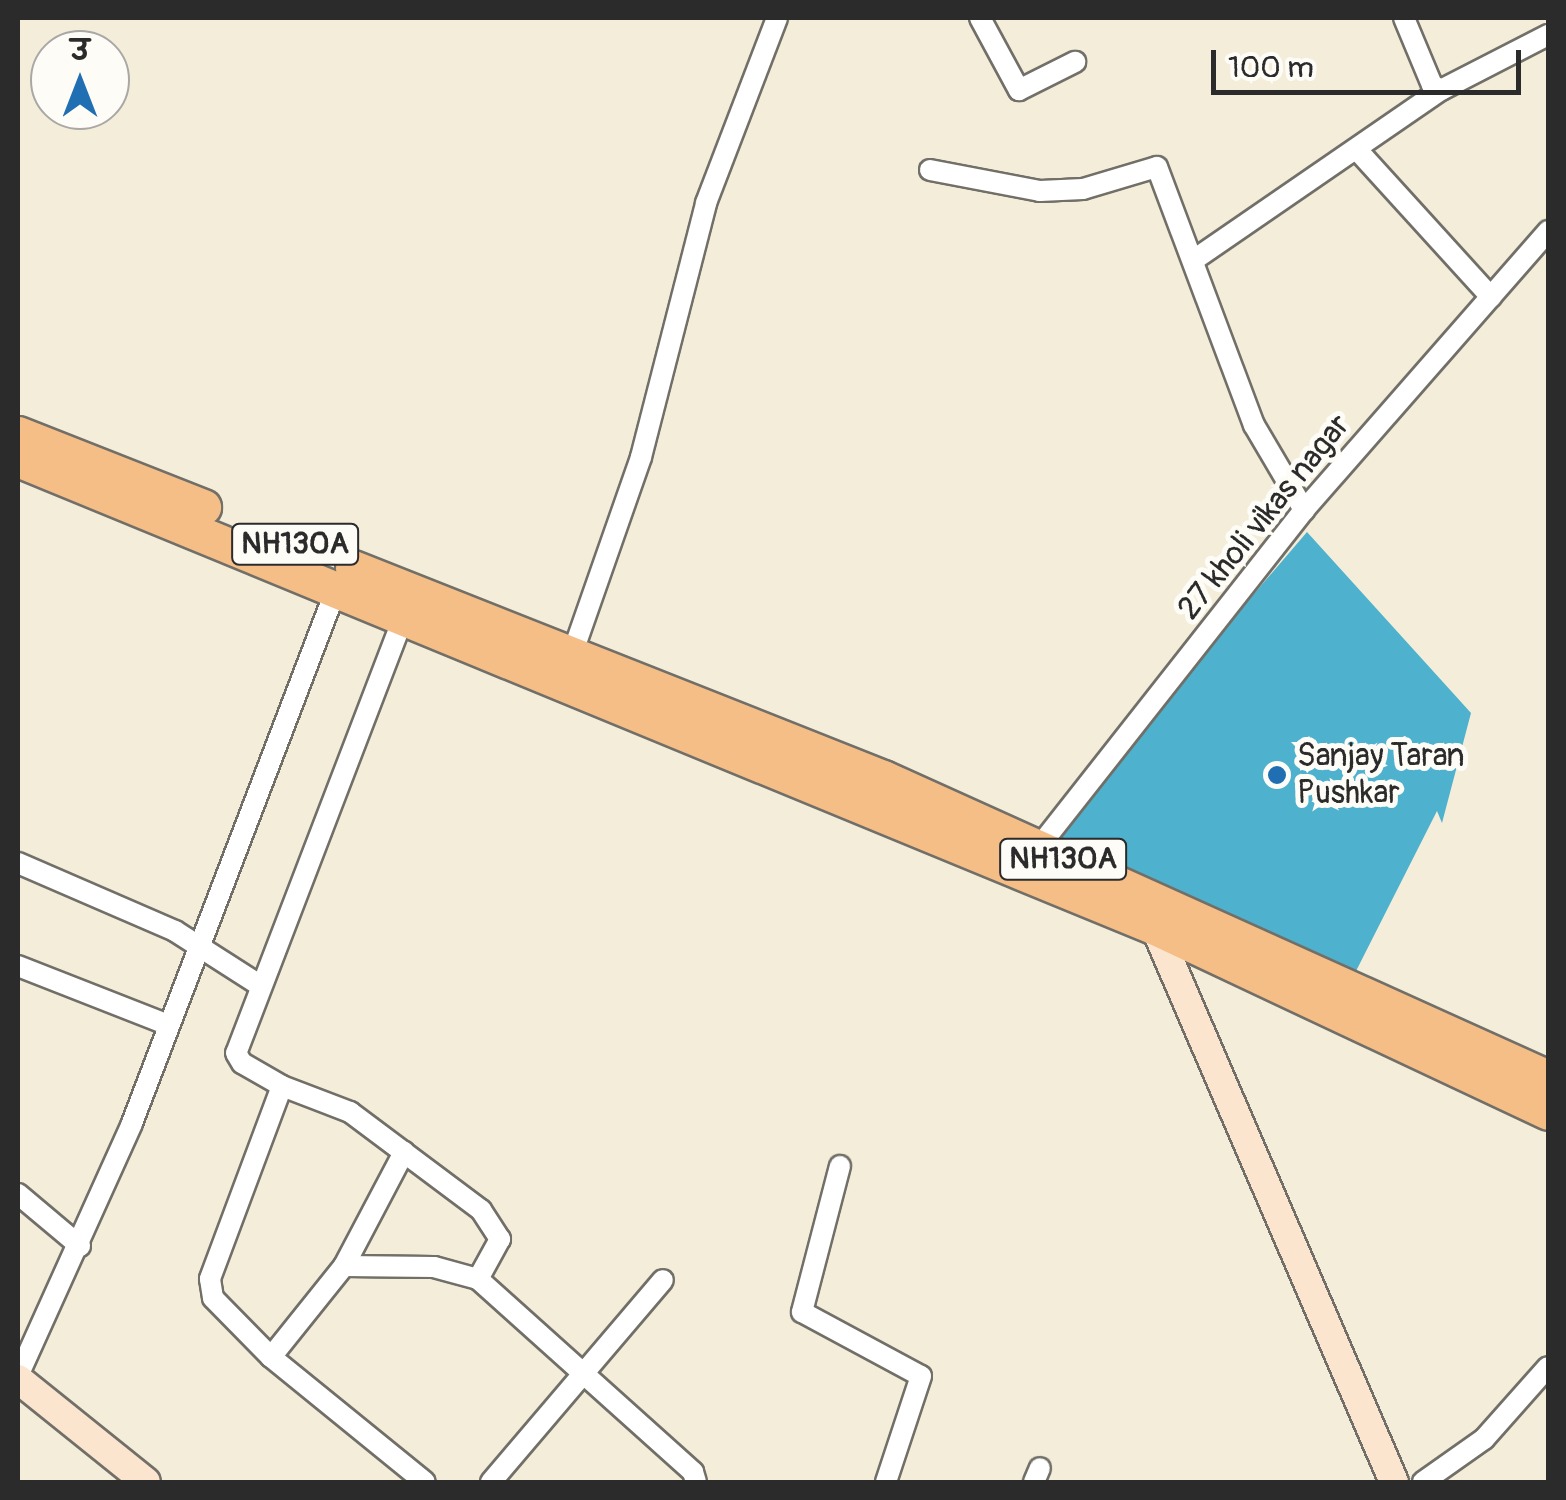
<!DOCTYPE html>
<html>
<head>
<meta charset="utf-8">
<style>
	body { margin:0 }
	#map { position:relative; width:1566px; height:1500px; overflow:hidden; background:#f3edd9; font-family:Pangolin,"Playpen Sans Deva",sans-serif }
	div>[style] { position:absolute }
	.water>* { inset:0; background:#4eb1cd }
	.roads { filter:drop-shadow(2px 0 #716f68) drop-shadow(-2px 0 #716f68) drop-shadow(0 2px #716f68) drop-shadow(0 -2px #716f68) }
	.street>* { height:20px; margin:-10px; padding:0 10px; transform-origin:10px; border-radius:10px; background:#fff }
	.secondary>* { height:28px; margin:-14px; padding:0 14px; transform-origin:14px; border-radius:14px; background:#fbe5cf }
	.highway>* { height:35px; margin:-17.5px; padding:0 17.5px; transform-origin:17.5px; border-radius:17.5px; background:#f6be87 }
	.dots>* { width:28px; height:28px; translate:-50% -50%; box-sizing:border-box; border:5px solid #fdfcf7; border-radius:50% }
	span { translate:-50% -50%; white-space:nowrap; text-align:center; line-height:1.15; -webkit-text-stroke:10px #fdfcf7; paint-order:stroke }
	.shield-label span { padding:2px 8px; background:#fdfcf7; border:2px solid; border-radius:8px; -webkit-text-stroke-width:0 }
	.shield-label { font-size:30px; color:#2b2b2b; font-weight:700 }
	.street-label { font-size:32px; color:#2b2b2b }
	.poi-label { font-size:32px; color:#2b2b2b }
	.left { translate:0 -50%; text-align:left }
	.frame { position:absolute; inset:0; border:20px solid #2b2b2b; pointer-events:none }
	.north { position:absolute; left:30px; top:30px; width:100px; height:100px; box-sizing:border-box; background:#fdfcf7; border:2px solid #a9a8a5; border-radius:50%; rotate:0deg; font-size:28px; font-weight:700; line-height:40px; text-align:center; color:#2b2b2b }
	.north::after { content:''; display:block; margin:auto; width:35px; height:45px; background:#1f6fb2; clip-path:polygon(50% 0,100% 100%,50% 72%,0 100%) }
	.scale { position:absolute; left:1211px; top:50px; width:310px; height:45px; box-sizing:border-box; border:5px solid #2b2b2b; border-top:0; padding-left:12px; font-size:30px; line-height:35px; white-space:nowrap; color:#2b2b2b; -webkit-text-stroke:8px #fdfcf7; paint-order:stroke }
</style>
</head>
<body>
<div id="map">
	<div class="water">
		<i style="clip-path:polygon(1307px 532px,1471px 713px,1442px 823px,1437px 811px,1353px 977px,1048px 834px)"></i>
	</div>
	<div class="roads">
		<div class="street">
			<i style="left:980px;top:18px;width:82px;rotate:61.6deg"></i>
			<i style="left:1019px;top:90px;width:63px;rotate:-26.6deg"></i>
			<i style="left:1404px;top:18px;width:73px;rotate:67.3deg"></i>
			<i style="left:1432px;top:85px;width:10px;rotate:29deg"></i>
			<i style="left:1441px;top:90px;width:120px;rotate:-27.2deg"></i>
			<i style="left:1359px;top:152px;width:196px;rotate:47.7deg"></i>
			<i style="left:930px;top:170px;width:112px;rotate:10.8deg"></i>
			<i style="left:1040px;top:191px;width:43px;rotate:-2.7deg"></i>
			<i style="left:1083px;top:189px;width:77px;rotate:-16.6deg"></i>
			<i style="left:1157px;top:167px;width:276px;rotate:69.4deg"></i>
			<i style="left:1254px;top:425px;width:99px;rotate:59.5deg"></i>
			<i style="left:1195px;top:259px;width:298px;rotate:-34.5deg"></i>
			<i style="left:404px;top:616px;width:468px;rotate:111deg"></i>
			<i style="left:236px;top:1053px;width:12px;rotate:59deg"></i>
			<i style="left:242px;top:1063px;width:46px;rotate:29.9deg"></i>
			<i style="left:282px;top:1086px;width:73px;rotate:20.9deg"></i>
			<i style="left:350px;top:1112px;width:164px;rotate:36.8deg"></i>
			<i style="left:481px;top:1210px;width:35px;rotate:57deg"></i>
			<i style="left:500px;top:1239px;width:46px;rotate:118.8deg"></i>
			<i style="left:569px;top:663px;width:218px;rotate:-70.7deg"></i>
			<i style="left:641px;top:457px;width:262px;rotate:-75.6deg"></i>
			<i style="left:706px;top:203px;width:198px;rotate:-69deg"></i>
			<i style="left:1038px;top:848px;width:430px;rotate:-51.8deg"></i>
			<i style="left:1304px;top:510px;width:371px;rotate:-48.8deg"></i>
			<i style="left:18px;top:863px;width:171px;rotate:23.4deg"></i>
			<i style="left:175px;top:931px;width:102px;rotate:32.6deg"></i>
			<i style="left:18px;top:966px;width:159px;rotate:21.4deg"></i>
			<i style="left:282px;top:1086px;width:206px;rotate:110.5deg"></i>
			<i style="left:210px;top:1279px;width:19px;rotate:81deg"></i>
			<i style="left:213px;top:1298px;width:83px;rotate:45.5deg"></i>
			<i style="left:271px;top:1357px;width:198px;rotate:39.1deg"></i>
			<i style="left:840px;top:1166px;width:151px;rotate:104.6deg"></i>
			<i style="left:802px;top:1312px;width:135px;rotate:28.3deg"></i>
			<i style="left:921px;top:1376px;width:112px;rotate:108.3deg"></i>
			<i style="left:18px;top:1194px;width:81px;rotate:40deg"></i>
			<i style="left:344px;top:1266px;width:90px;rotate:0.6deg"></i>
			<i style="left:434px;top:1267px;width:46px;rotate:15.3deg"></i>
			<i style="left:478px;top:1279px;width:289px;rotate:41.9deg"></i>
			<i style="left:693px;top:1472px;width:10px;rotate:73deg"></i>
			<i style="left:271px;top:1357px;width:117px;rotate:-51.3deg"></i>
			<i style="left:344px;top:1266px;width:129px;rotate:-62.2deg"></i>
			<i style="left:18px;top:1376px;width:277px;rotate:-65.7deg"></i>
			<i style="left:132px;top:1123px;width:574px;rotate:-69.07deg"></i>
			<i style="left:491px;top:1482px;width:265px;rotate:-49.6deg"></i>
			<i style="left:1034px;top:1482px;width:15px;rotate:-67deg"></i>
			<i style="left:1423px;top:1482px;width:75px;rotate:-35.2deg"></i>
			<i style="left:1484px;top:1439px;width:96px;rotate:-48.4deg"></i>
		</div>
		<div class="secondary">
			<i style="left:1155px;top:927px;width:604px;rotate:66.7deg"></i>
			<i style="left:18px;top:1379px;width:164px;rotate:38.8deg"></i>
		</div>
		<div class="highway">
			<i style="left:18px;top:434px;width:199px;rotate:21.5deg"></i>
			<i style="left:18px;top:459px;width:1230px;rotate:22.37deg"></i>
			<i style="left:1155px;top:927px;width:434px;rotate:25.2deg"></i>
			<i style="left:353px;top:568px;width:570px;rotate:21.61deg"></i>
			<i style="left:883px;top:778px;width:730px;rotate:24.28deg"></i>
		</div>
	</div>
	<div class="dots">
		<i style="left:1277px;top:775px;background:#1f6fb2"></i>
	</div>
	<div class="shield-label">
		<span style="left:295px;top:544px">NH130A</span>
		<span style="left:1063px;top:859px">NH130A</span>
	</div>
	<div class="street-label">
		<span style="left:1264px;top:517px;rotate:-51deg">27 kholi vikas nagar</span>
	</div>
	<div class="poi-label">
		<span class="left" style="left:1297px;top:775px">Sanjay Taran<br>Pushkar</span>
	</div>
	<div class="frame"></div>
	<div class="north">उ</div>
	<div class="scale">100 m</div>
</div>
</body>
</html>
